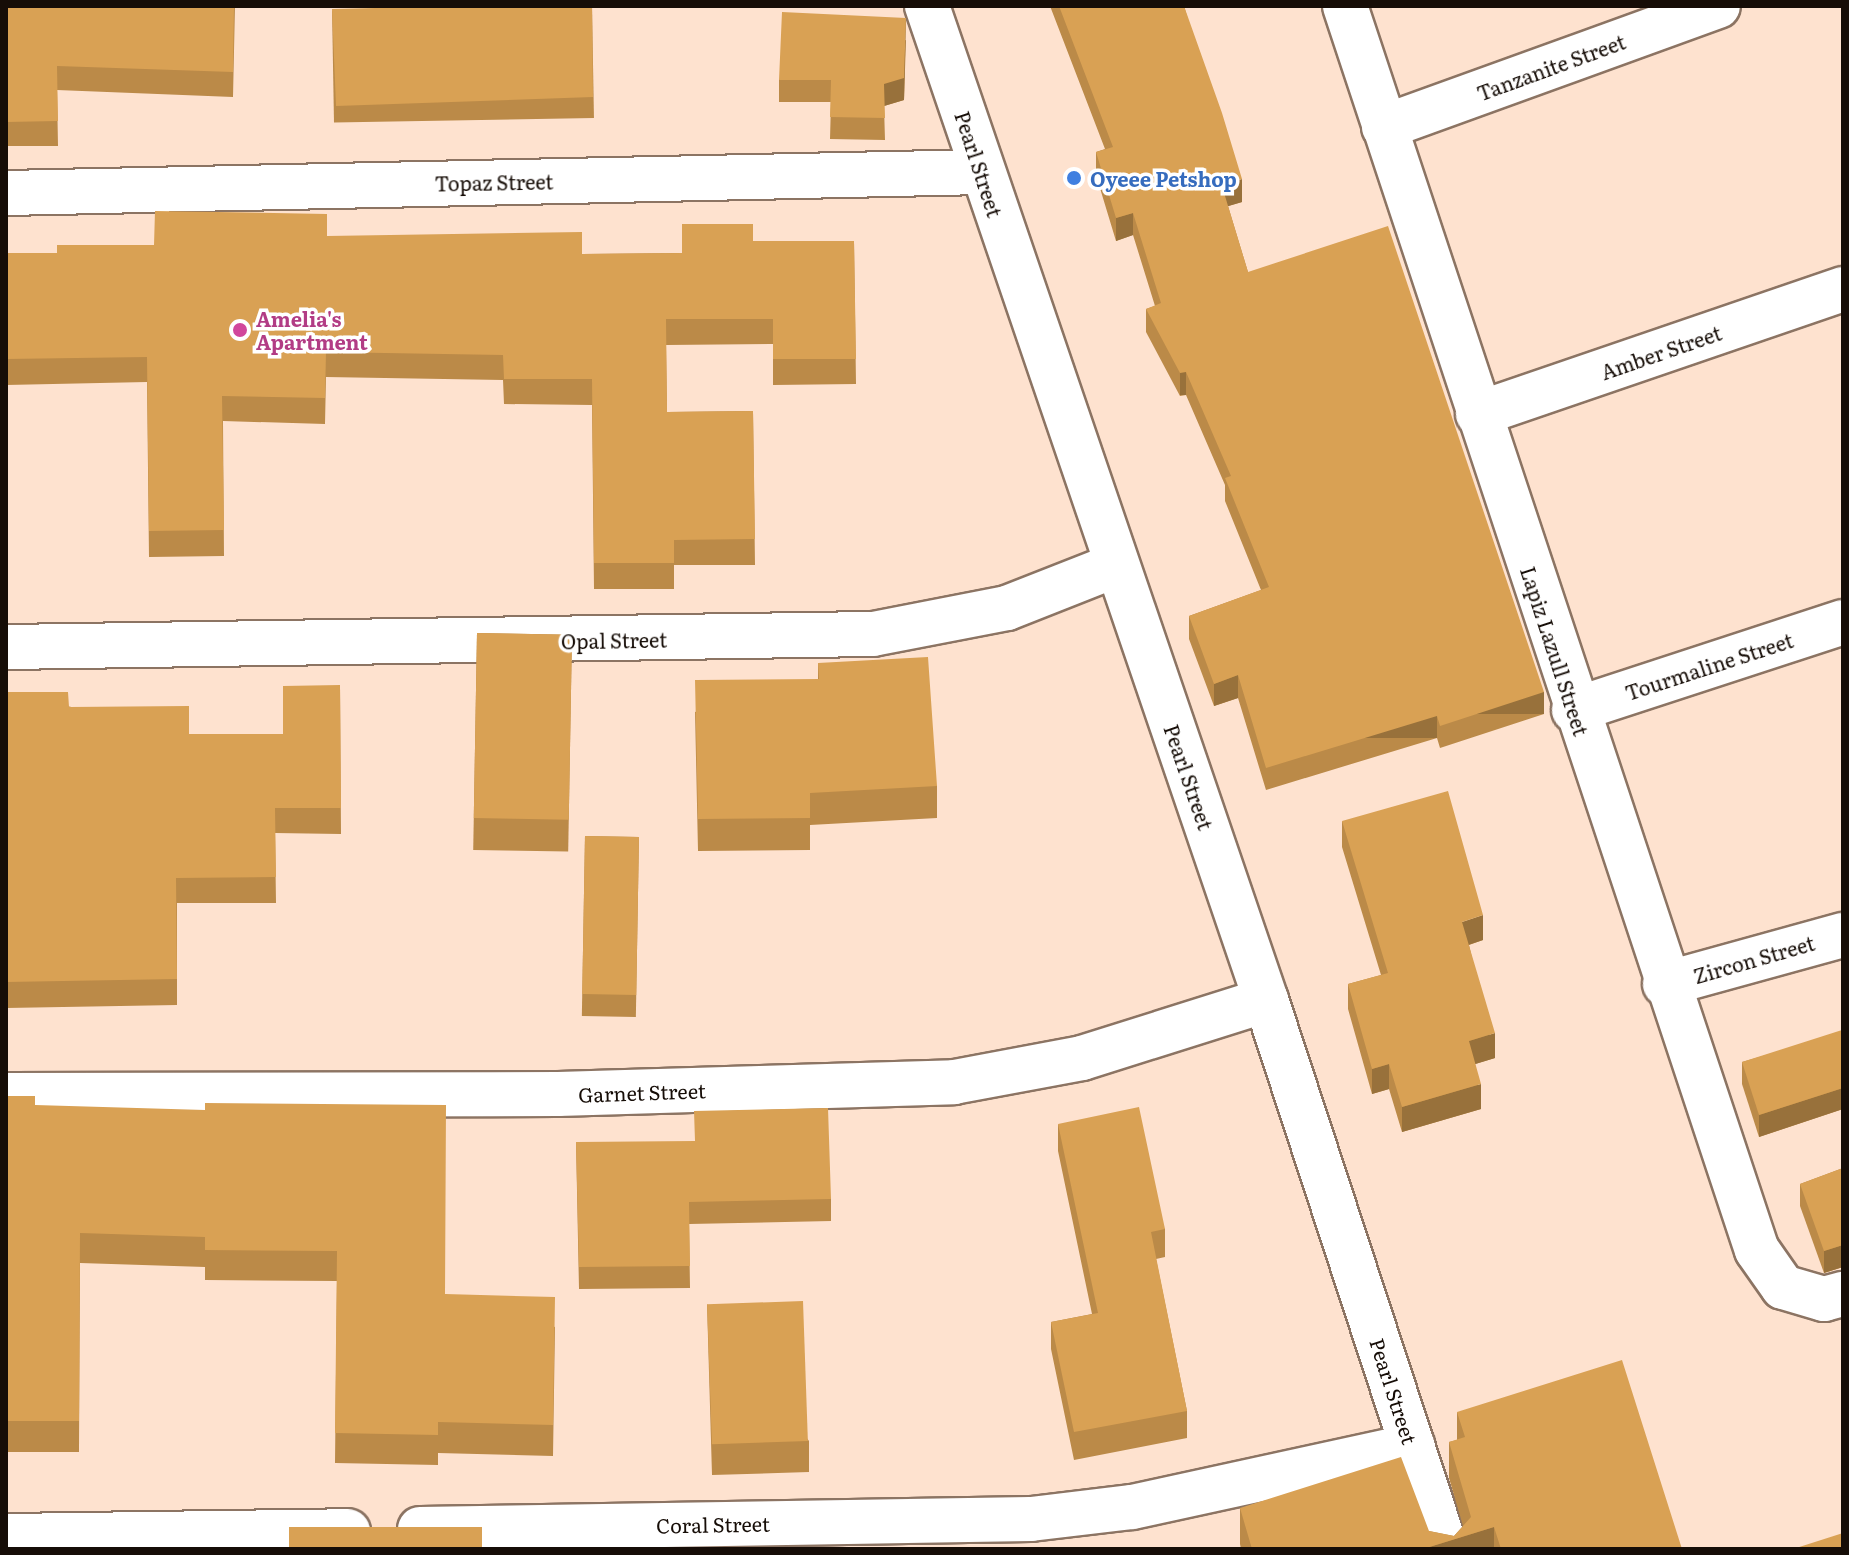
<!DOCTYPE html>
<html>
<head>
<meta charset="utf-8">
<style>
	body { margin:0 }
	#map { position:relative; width:1849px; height:1555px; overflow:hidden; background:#fee2cf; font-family:Literata,serif }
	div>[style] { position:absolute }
	.roads { filter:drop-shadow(2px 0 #8c7463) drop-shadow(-2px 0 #8c7463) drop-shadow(0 2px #8c7463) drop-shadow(0 -2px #8c7463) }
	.minor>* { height:44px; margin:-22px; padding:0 22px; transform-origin:22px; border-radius:22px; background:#fff }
	.tertiary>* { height:44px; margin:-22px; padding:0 22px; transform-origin:22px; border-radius:22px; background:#fff }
	.wall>* { inset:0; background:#bb8a48; transform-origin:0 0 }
	.shaded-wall>* { inset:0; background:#98713b; transform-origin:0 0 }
	.building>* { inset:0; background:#d9a154; transform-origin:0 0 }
	.dots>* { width:22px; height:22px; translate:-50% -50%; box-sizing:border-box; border:4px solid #fff; border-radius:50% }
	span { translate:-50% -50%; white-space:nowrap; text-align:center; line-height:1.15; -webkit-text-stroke:7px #fff; paint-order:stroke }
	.street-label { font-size:20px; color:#160d07 }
	.shop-label { font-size:20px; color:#366cbe; font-weight:700 }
	.left { translate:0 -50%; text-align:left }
	.hotel-label { font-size:20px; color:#b23c85; font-weight:700 }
	.frame { position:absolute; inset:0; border:8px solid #160d07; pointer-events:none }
</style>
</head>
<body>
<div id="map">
	<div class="roads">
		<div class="minor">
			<i style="left:1345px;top:6px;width:1310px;rotate:71.68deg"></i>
			<i style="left:1757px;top:1250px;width:45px;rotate:54.9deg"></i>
			<i style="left:1783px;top:1287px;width:43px;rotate:16.3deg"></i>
			<i style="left:1824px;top:1299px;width:20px;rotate:-15deg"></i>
			<i style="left:1384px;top:127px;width:355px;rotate:-19.9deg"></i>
			<i style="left:6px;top:193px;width:975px;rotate:-1.23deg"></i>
			<i style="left:1478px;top:414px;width:386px;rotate:-18.9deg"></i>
			<i style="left:6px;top:647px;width:867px;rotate:-0.86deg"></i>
			<i style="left:873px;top:634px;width:136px;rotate:-11deg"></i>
			<i style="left:1007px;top:608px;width:117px;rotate:-21.5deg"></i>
			<i style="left:1574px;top:710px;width:283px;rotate:-18.1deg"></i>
			<i style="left:1665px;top:984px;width:185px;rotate:-15.4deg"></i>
			<i style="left:6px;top:1095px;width:552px;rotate:-0.1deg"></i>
			<i style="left:558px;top:1094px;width:396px;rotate:-1.7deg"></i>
			<i style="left:954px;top:1082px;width:130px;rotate:-10.6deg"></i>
			<i style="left:1082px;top:1058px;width:193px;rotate:-17.5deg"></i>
			<i style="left:420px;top:1529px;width:611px;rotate:-0.94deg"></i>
			<i style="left:1031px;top:1519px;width:102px;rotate:-6.8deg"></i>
			<i style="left:1132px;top:1507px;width:287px;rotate:-12.3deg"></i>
			<i style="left:6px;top:1536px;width:342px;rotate:-0.8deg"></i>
		</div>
		<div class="tertiary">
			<i style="left:927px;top:6px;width:1050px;rotate:71.17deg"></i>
			<i style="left:1266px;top:1000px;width:578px;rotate:71.85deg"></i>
		</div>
	</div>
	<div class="wall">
		<i style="clip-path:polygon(6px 6px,235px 6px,233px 97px,57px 90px,58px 146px,6px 146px)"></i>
		<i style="left:592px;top:6px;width:112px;height:260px;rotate:89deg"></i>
		<i style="clip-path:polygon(1050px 6px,1184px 6px,1242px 202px,1228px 206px,1248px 272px,1544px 714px,1440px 748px,1437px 738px,1266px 790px,1238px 698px,1214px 706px,1189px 639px,1189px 616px,1261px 590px,1225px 501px,1225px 485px,1186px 395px,1180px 396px,1146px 332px,1146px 309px,1155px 306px,1133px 235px,1116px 241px,1096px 175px,1096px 152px,1105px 149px)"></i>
		<i style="clip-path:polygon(906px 40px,904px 100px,884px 106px,885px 140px,830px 139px,831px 102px,779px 102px,779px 80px)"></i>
		<i style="clip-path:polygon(327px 236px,582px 254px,682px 253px,753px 241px,854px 241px,856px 384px,773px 385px,773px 344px,666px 345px,667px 412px,753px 411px,755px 565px,674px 565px,674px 589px,594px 589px,592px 405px,504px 404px,503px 380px,326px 377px,325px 424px,223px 421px,224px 556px,149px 557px,147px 382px,6px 385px,6px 253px,57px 253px,154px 245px)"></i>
		<i style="left:477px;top:633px;width:95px;height:217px;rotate:1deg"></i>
		<i style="clip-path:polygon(818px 663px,937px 786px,937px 818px,810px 825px,810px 850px,698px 851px,695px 712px,818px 679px)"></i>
		<i style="clip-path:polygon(340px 685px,341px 834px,275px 833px,276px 903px,177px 903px,177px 1005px,6px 1008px,6px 692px,189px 734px,283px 734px)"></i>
		<i style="clip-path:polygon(1342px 821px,1483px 940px,1469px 945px,1495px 1058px,1475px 1064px,1481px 1109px,1402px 1132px,1389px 1089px,1372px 1094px,1348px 1009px,1348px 984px,1381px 975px,1342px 847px)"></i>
		<i style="left:585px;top:836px;width:54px;height:180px;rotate:1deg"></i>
		<i style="clip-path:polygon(1843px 1033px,1843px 1109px,1759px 1137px,1742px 1084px,1742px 1062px)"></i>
		<i style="clip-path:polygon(6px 1096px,35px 1105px,445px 1294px,555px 1327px,553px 1456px,438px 1453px,438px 1465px,335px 1463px,337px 1281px,205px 1280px,205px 1267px,80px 1263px,79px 1452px,6px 1452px)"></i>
		<i style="clip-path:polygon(1058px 1124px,1165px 1229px,1165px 1257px,1156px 1259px,1187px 1411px,1187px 1438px,1074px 1460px,1051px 1349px,1051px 1322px,1092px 1314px,1058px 1151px)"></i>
		<i style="clip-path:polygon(576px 1142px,831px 1199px,831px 1221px,689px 1224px,690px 1288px,579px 1289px)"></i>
		<i style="clip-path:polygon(1843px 1168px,1843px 1267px,1824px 1273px,1800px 1206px,1800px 1184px)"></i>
		<i style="clip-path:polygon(707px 1304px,809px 1441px,809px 1472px,712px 1475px)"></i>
		<i style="clip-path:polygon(1457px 1412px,1682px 1549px,1241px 1549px,1240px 1544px,1240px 1508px,1429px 1531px,1454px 1536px,1463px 1526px,1449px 1478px,1449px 1442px,1457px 1440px)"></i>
	</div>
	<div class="shaded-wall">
		<i style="clip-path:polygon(906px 18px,904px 100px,884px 106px,884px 84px)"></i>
		<i style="clip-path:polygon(1242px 179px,1242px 202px,1222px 208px,1222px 186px)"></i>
		<i style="clip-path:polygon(1133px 213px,1133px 235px,1116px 241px,1116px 218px)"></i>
		<i style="left:1186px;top:372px;width:23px;height:6px;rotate:90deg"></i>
		<i style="clip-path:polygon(1238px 675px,1238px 698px,1214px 706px,1214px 684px)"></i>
		<i style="left:1544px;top:692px;width:22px;height:109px;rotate:90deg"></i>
		<i style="left:1437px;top:716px;width:22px;height:179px;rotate:90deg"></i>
		<i style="clip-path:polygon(1483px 915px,1483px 940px,1462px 947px,1462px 922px)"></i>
		<i style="clip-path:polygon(1495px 1033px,1495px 1058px,1469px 1066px,1469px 1041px)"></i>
		<i style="clip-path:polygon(1389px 1064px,1389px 1089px,1372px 1094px,1372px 1069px)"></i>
		<i style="clip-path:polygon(1481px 1084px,1481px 1109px,1402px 1132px,1402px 1107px)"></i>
		<i style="clip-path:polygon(1843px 1088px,1843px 1109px,1759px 1137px,1759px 1115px)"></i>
		<i style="clip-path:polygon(1843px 1245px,1843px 1267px,1824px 1273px,1824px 1251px)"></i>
		<i style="clip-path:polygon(1494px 1527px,1494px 1549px,1423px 1549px)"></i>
	</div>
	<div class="building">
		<i style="clip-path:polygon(6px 6px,234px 6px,233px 72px,57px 66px,58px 121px,6px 122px)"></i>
		<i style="clip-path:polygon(460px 6px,592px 6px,593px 97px,336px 106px,332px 9px)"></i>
		<i style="clip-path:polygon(1059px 6px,1184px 6px,1222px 113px,1242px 179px,1222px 186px,1248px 272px,1388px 226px,1544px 692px,1440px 726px,1437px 716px,1266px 768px,1238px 675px,1214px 684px,1189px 616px,1269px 587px,1225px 478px,1231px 476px,1186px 372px,1180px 373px,1146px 309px,1161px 303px,1133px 213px,1116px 218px,1096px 152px,1113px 147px)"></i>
		<i style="clip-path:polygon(782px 12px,906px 18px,904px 78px,884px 84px,885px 118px,830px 117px,831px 80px,779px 80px)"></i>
		<i style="clip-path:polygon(155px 211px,327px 214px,327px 236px,582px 232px,582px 254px,682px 253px,682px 224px,753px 224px,753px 241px,854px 241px,856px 359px,773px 359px,773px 319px,666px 319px,667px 412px,753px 411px,755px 539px,674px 540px,674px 563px,594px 563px,592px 379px,504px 379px,503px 355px,326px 352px,325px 398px,222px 396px,224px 530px,149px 531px,147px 357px,6px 359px,6px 253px,57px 253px,57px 245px,154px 245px)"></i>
		<i style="left:477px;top:633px;width:95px;height:185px;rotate:1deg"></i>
		<i style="clip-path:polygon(928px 657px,937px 786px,810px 793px,810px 818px,698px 819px,695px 680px,819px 679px,818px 663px)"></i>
		<i style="clip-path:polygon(340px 685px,341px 808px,275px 808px,276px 877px,176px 878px,177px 979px,6px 982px,6px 692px,68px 692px,69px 707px,189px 706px,189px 734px,283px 734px,283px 686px)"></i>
		<i style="clip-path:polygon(1448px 791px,1483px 915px,1462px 922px,1495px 1033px,1469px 1041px,1481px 1084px,1402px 1107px,1389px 1064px,1372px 1069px,1348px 984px,1388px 973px,1342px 821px)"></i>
		<i style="left:585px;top:836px;width:54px;height:158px;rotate:1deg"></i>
		<i style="clip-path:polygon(1842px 1030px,1843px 1033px,1843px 1088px,1759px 1115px,1742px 1062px)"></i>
		<i style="clip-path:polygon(6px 1096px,35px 1096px,35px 1105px,205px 1110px,205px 1103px,446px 1105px,445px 1294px,555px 1297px,553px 1425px,438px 1422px,438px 1435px,335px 1433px,337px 1251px,205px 1250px,205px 1237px,80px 1233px,79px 1421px,6px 1421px)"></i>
		<i style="clip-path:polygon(1139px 1107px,1165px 1229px,1151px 1232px,1187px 1411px,1074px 1432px,1051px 1322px,1098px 1313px,1058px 1124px)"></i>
		<i style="clip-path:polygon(828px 1108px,831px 1199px,689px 1202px,690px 1266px,579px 1267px,576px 1142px,695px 1141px,694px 1111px)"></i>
		<i style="clip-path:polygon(1843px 1168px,1843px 1245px,1824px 1251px,1800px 1184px)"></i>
		<i style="left:803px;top:1301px;width:140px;height:96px;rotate:88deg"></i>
		<i style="clip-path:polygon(1622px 1360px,1682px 1549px,1501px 1549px,1494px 1527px,1423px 1549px,1252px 1549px,1240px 1508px,1401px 1457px,1429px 1531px,1454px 1536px,1471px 1517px,1449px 1442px,1465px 1437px,1457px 1412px)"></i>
		<i style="left:289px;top:1527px;width:193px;height:22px"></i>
		<i style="clip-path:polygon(1843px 1533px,1843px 1549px,1793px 1549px)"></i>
	</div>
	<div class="dots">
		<i style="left:1074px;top:178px;background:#3f7fe0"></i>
		<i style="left:240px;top:330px;background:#d1479c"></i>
	</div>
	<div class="street-label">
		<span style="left:1551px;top:67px;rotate:-20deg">Tanzanite Street</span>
		<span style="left:979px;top:164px;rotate:72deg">Pearl Street</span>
		<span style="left:494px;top:182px;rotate:-1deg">Topaz Street</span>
		<span style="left:1661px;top:352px;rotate:-19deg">Amber Street</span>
		<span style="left:614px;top:640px;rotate:-1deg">Opal Street</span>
		<span style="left:1555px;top:651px;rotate:72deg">Lapiz Lazull Street</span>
		<span style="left:1709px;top:666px;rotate:-18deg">Tourmaline Street</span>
		<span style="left:1189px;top:777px;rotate:71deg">Pearl Street</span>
		<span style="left:1754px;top:959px;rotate:-16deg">Zircon Street</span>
		<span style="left:642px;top:1092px;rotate:-2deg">Garnet Street</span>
		<span style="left:1394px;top:1391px;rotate:72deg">Pearl Street</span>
		<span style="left:713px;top:1524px;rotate:-1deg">Coral Street</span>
	</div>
	<div class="shop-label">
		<span class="left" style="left:1090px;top:178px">Oyeee Petshop</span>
	</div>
	<div class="hotel-label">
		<span class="left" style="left:256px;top:330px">Amelia's<br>Apartment</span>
	</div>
	<div class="frame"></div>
</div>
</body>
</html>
